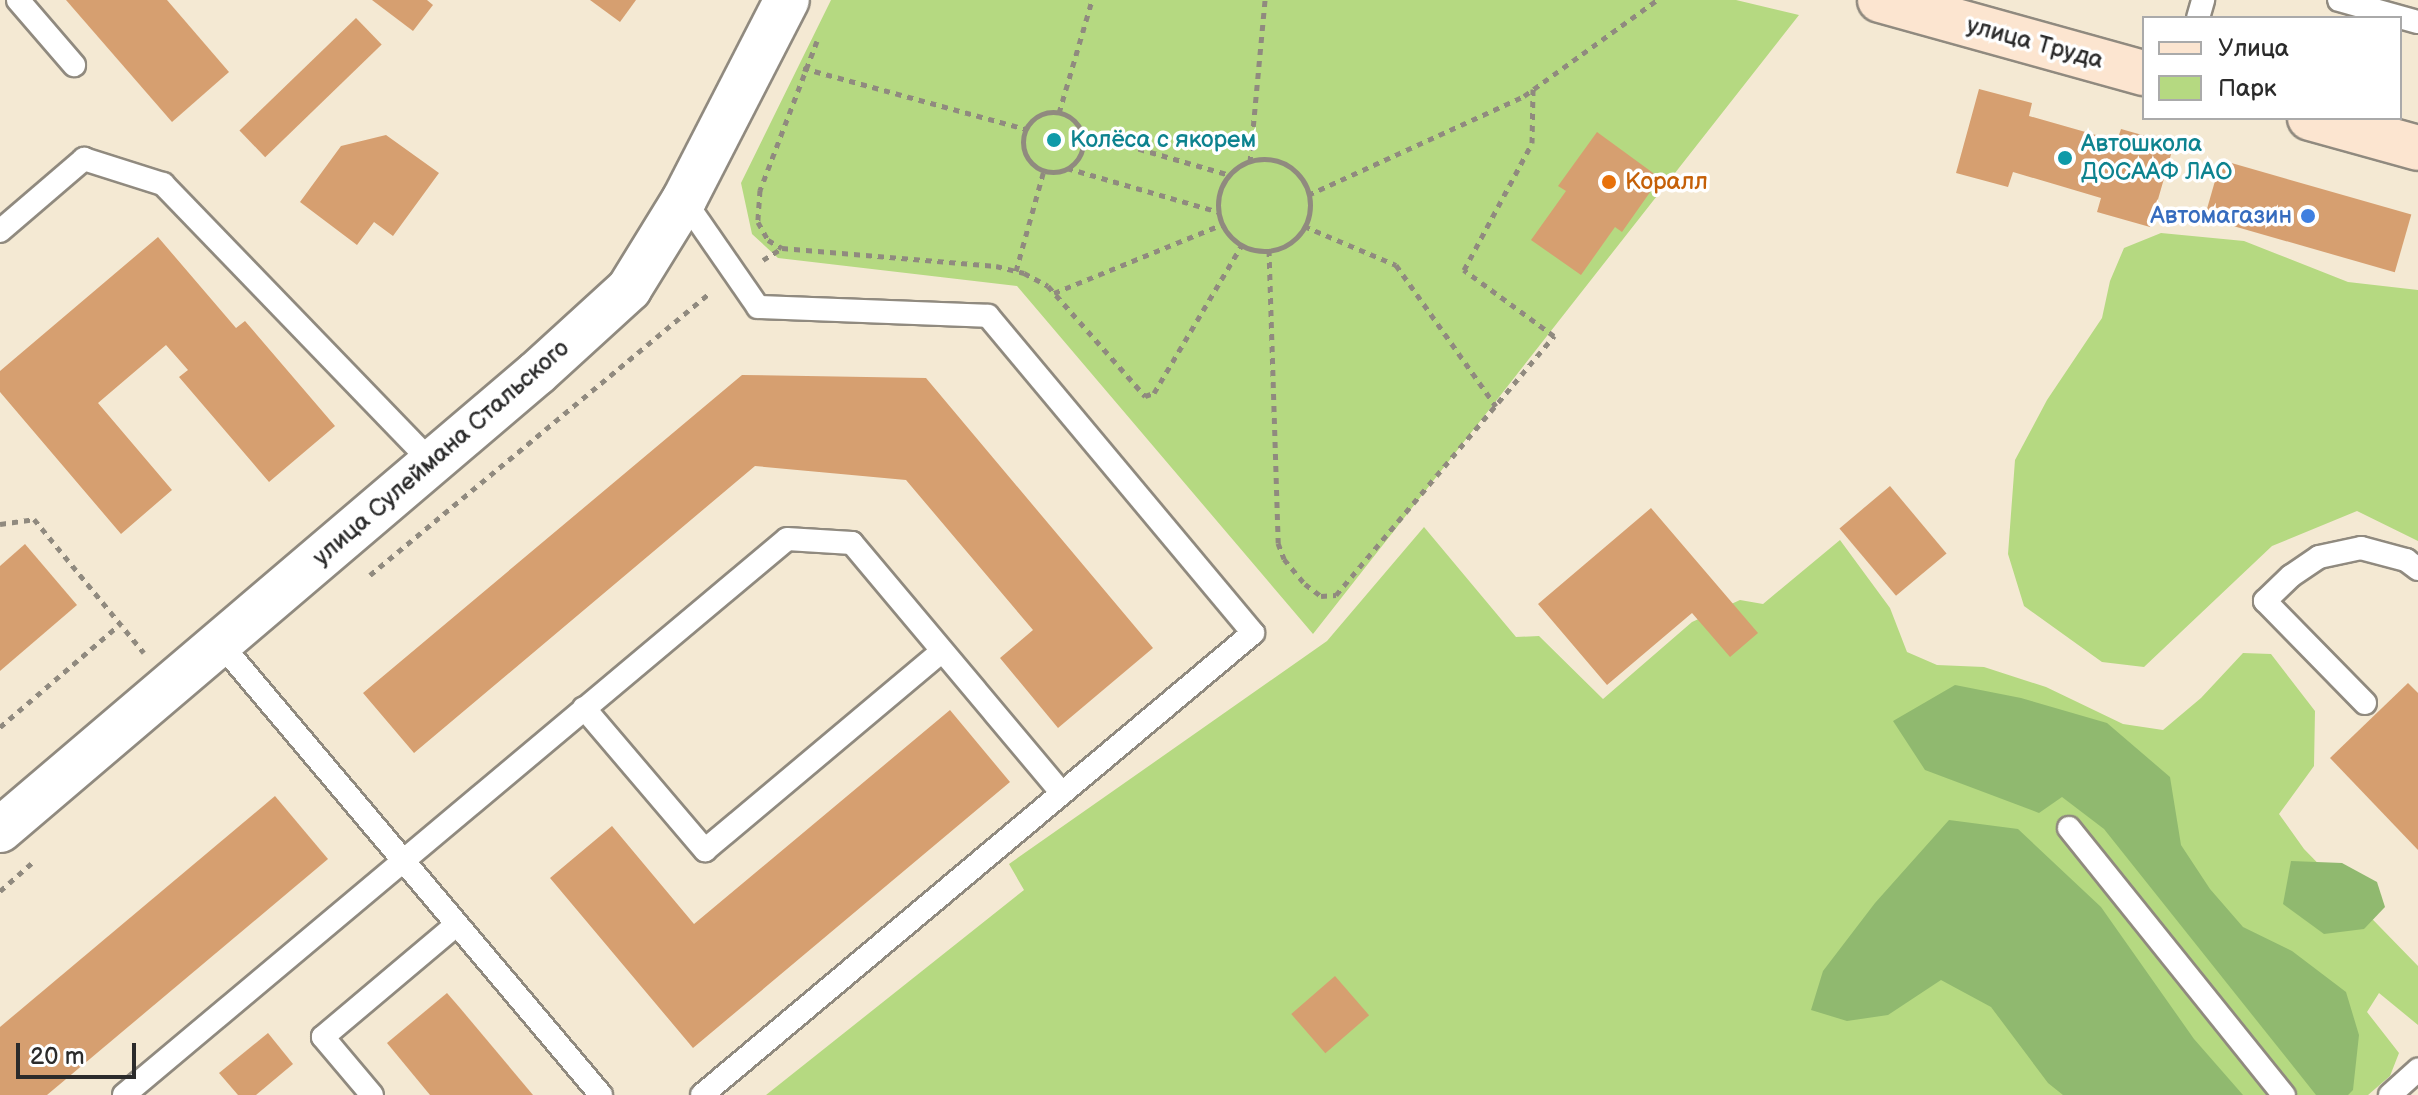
<!DOCTYPE html>
<html>
<head>
<meta charset="utf-8">
<style>
	body { margin:0 }
	#map { position:relative; width:2418px; height:1095px; overflow:hidden; background:#f4e9d3; font-family:"Balsamiq Sans",sans-serif }
	div>[style] { position:absolute }
	.green>* { inset:0; background:#b5d981 }
	.forest>* { inset:0; background:#90b96f }
	.building>* { inset:0; background:#d69f70; transform-origin:0 0 }
	.path>* { height:5px; margin-top:-2.5px; transform-origin:0; background:repeating-linear-gradient(90deg,#908a7f 0 6px,transparent 0 12px) }
	.path>.ring { margin:-2.5px; padding:0; box-sizing:content-box; background:none; border:5px solid #908a7f; border-radius:50% }
	.roads { filter:drop-shadow(2px 0 #908a7f) drop-shadow(-2px 0 #908a7f) drop-shadow(0 2px #908a7f) drop-shadow(0 -2px #908a7f) }
	.lane>* { height:22px; margin:-11px; padding:0 11px; transform-origin:11px; border-radius:11px; background:#fff }
	.street>* { height:44px; margin:-22px; padding:0 22px; transform-origin:22px; border-radius:22px; background:#fff }
	.secondary>* { height:44px; margin:-22px; padding:0 22px; transform-origin:22px; border-radius:22px; background:#fce5d0 }
	.dots>* { width:22px; height:22px; translate:-50% -50%; box-sizing:border-box; border:4px solid #fff; border-radius:50% }
	span { translate:-50% -50%; white-space:nowrap; text-align:center; line-height:1.15; -webkit-text-stroke:7px #fff; paint-order:stroke }
	.street-label { font-size:24px; color:#2b2b2b }
	.culture-label { font-size:24px; color:#0d838f }
	.left { translate:0 -50%; text-align:left }
	.food-label { font-size:24px; color:#c56008 }
	.shop-label { font-size:24px; color:#366cbe }
	.right { translate:-100% -50%; text-align:right }
	.legend { position:absolute; left:2142px; top:16px; width:260px; height:104px; box-sizing:border-box; background:#fff; border:2px solid #aaa; margin:0; padding:10px 14px; list-style:none; font-size:24px; color:#2b2b2b }
	.legend li { display:flex; align-items:center; gap:16px; height:40px }
	.legend b { width:40px; border:2px solid #aaa }
	.scale { position:absolute; left:16px; top:1043px; width:120px; height:36px; box-sizing:border-box; border:4px solid #2b2b2b; border-top:0; padding-left:10px; font-size:24px; line-height:28px; white-space:nowrap; color:#2b2b2b; -webkit-text-stroke:6px #fff; paint-order:stroke }
</style>
</head>
<body>
<div id="map">
	<div class="green">
		<i style="clip-path:polygon(831px 0,1736px 0,1799px 15px,1313px 634px,1017px 286px,778px 258px,752px 234px,741px 183px)"></i>
		<i style="clip-path:polygon(2161px 233px,2244px 241px,2348px 282px,2418px 290px,2418px 541px,2357px 511px,2272px 546px,2144px 667px,2102px 662px,2024px 606px,2008px 554px,2015px 460px,2047px 400px,2102px 318px,2110px 281px,2124px 248px)"></i>
		<i style="clip-path:polygon(1424px 527px,1516px 637px,1539px 636px,1603px 699px,1692px 622px,1740px 600px,1763px 604px,1840px 540px,1890px 608px,1907px 652px,1937px 665px,1984px 667px,2046px 687px,2123px 724px,2163px 730px,2201px 698px,2243px 653px,2271px 654px,2315px 711px,2314px 766px,2279px 814px,2304px 849px,2418px 966px,2418px 1025px,2379px 993px,2367px 1012px,2399px 1053px,2390px 1076px,2368px 1095px,766px 1095px,1024px 890px,1009px 864px,1327px 641px)"></i>
	</div>
	<div class="forest">
		<i style="clip-path:polygon(1955px 685px,2021px 698px,2107px 723px,2170px 777px,2181px 845px,2210px 889px,2243px 927px,2292px 951px,2346px 992px,2359px 1035px,2353px 1090px,2348px 1095px,2316px 1095px,2104px 829px,2062px 797px,2039px 813px,1925px 770px,1893px 721px)"></i>
		<i style="clip-path:polygon(1949px 820px,2018px 829px,2101px 907px,2194px 1039px,2243px 1095px,2063px 1095px,2048px 1083px,1991px 1007px,1941px 980px,1888px 1015px,1847px 1021px,1811px 1010px,1823px 971px,1875px 903px)"></i>
		<i style="clip-path:polygon(2291px 861px,2342px 863px,2377px 882px,2385px 907px,2364px 929px,2324px 934px,2283px 904px)"></i>
	</div>
	<div class="building">
		<i style="clip-path:polygon(66px 0,167px 0,229px 72px,172px 122px)"></i>
		<i style="clip-path:polygon(372px 0,427px 0,433px 5px,413px 31px)"></i>
		<i style="clip-path:polygon(590px 0,636px 0,620px 22px)"></i>
		<i style="left:356px;top:18px;width:37px;height:162px;rotate:46deg"></i>
		<i style="clip-path:polygon(1979px 89px,2032px 103px,2029px 116px,2117px 141px,2121px 129px,2174px 144px,2150px 227px,2097px 212px,2101px 198px,2013px 172px,2008px 187px,1956px 173px)"></i>
		<i style="clip-path:polygon(1597px 132px,1660px 178px,1622px 232px,1615px 227px,1581px 275px,1531px 240px,1566px 191px,1558px 186px)"></i>
		<i style="clip-path:polygon(386px 135px,439px 173px,393px 236px,374px 222px,357px 245px,300px 202px,341px 146px)"></i>
		<i style="left:2221px;top:160px;width:198px;height:60px;rotate:16deg"></i>
		<i style="clip-path:polygon(158px 237px,236px 328px,245px 321px,335px 426px,269px 482px,179px 377px,188px 370px,166px 345px,98px 403px,172px 490px,121px 534px,0 392px,0 371px)"></i>
		<i style="clip-path:polygon(742px 375px,926px 378px,1153px 648px,1058px 728px,1000px 658px,1033px 630px,906px 480px,755px 466px,414px 753px,363px 693px)"></i>
		<i style="left:1890px;top:486px;width:88px;height:66px;rotate:50deg"></i>
		<i style="clip-path:polygon(1651px 508px,1758px 633px,1730px 657px,1692px 613px,1607px 685px,1538px 604px)"></i>
		<i style="clip-path:polygon(25px 544px,77px 605px,0 671px,0 566px)"></i>
		<i style="clip-path:polygon(2408px 683px,2418px 693px,2418px 850px,2330px 758px)"></i>
		<i style="clip-path:polygon(950px 710px,1010px 782px,693px 1048px,550px 878px,612px 826px,694px 924px)"></i>
		<i style="clip-path:polygon(275px 796px,328px 859px,47px 1095px,0 1095px,0 1027px)"></i>
		<i style="left:1335px;top:976px;width:52px;height:58px;rotate:49deg"></i>
		<i style="clip-path:polygon(447px 993px,460px 1008px,533px 1095px,430px 1095px,387px 1043px)"></i>
		<i style="clip-path:polygon(268px 1033px,293px 1064px,256px 1095px,238px 1095px,219px 1073px)"></i>
	</div>
	<div class="path">
		<i style="left:817px;top:41px;width:160px;rotate:110.9deg"></i>
		<i style="left:760px;top:190px;width:32px;rotate:94deg"></i>
		<i style="left:758px;top:222px;width:21px;rotate:61deg"></i>
		<i style="left:768px;top:240px;width:16px;rotate:30deg"></i>
		<i style="left:782px;top:248px;width:215px;rotate:4.8deg"></i>
		<i style="left:996px;top:266px;width:29px;rotate:14deg"></i>
		<i style="left:1024px;top:273px;width:27px;rotate:28deg"></i>
		<i style="left:1048px;top:286px;width:147px;rotate:48.6deg"></i>
		<i style="left:1145px;top:396px;width:9px;rotate:-18deg"></i>
		<i style="left:1154px;top:393px;width:172px;rotate:-59.3deg"></i>
		<i style="left:803px;top:68px;width:231px;rotate:15.3deg"></i>
		<i class="ring" style="left:1023px;top:112px;width:55px;height:55px"></i>
		<i style="left:1059px;top:113px;width:118px;rotate:-73.7deg"></i>
		<i style="left:1081px;top:132px;width:155px;rotate:16.1deg"></i>
		<i class="ring" style="left:1218px;top:159px;width:87px;height:87px"></i>
		<i style="left:1250px;top:162px;width:163px;rotate:-84.7deg"></i>
		<i style="left:1067px;top:168px;width:158px;rotate:16.1deg"></i>
		<i style="left:1308px;top:195px;width:238px;rotate:-24.6deg"></i>
		<i style="left:1524px;top:96px;width:164px;rotate:-35.8deg"></i>
		<i style="left:1304px;top:226px;width:100px;rotate:23deg"></i>
		<i style="left:1396px;top:265px;width:173px;rotate:54.7deg"></i>
		<i style="left:1269px;top:250px;width:293px;rotate:88.2deg"></i>
		<i style="left:1278px;top:543px;width:17px;rotate:69deg"></i>
		<i style="left:1284px;top:559px;width:33px;rotate:50deg"></i>
		<i style="left:1305px;top:584px;width:20px;rotate:37deg"></i>
		<i style="left:1321px;top:596px;width:15px;rotate:-4deg"></i>
		<i style="left:1336px;top:595px;width:339px;rotate:-49.9deg"></i>
		<i style="left:1554px;top:336px;width:112px;rotate:-143.7deg"></i>
		<i style="left:1464px;top:270px;width:144px;rotate:-61.8deg"></i>
		<i style="left:1532px;top:143px;width:54px;rotate:-88.9deg"></i>
		<i style="left:763px;top:260px;width:22px;rotate:-32deg"></i>
		<i style="left:1016px;top:271px;width:105px;rotate:-74.5deg"></i>
		<i style="left:1054px;top:293px;width:183px;rotate:-22.2deg"></i>
		<i style="left:0;top:524px;width:34px;rotate:-8deg"></i>
		<i style="left:34px;top:519px;width:173px;rotate:50.6deg"></i>
		<i style="left:370px;top:575px;width:442px;rotate:-39.7deg"></i>
		<i style="left:0;top:727px;width:158px;rotate:-40.6deg"></i>
		<i style="left:0;top:891px;width:44px;rotate:-41.3deg"></i>
	</div>
	<div class="roads">
		<div class="lane">
			<i style="left:18px;top:0;width:86px;rotate:49.3deg"></i>
			<i style="left:2339px;top:0;width:82px;rotate:15.6deg"></i>
			<i style="left:2198px;top:18px;width:19px;rotate:-74deg"></i>
			<i style="left:684px;top:200px;width:130px;rotate:55.3deg"></i>
			<i style="left:758px;top:307px;width:230px;rotate:2.2deg"></i>
			<i style="left:988px;top:316px;width:413px;rotate:50.1deg"></i>
			<i style="left:1253px;top:633px;width:719px;rotate:140.02deg"></i>
			<i style="left:0;top:231px;width:111px;rotate:-40.6deg"></i>
			<i style="left:84px;top:159px;width:83px;rotate:17.6deg"></i>
			<i style="left:163px;top:184px;width:386px;rotate:46deg"></i>
			<i style="left:220px;top:643px;width:591px;rotate:49.87deg"></i>
			<i style="left:2365px;top:703px;width:143px;rotate:-134.4deg"></i>
			<i style="left:2265px;top:601px;width:36px;rotate:-44deg"></i>
			<i style="left:2291px;top:576px;width:34px;rotate:-34deg"></i>
			<i style="left:2319px;top:557px;width:43px;rotate:-12.1deg"></i>
			<i style="left:2361px;top:548px;width:47px;rotate:14.9deg"></i>
			<i style="left:2406px;top:560px;width:15px;rotate:37deg"></i>
			<i style="left:584px;top:708px;width:187px;rotate:49.6deg"></i>
			<i style="left:705px;top:850px;width:309px;rotate:-40deg"></i>
			<i style="left:2069px;top:828px;width:343px;rotate:51.2deg"></i>
			<i style="left:124px;top:1095px;width:865px;rotate:-39.98deg"></i>
			<i style="left:787px;top:539px;width:65px;rotate:3.5deg"></i>
			<i style="left:852px;top:543px;width:326px;rotate:50deg"></i>
			<i style="left:372px;top:1095px;width:76px;rotate:-130.2deg"></i>
			<i style="left:323px;top:1037px;width:175px;rotate:-40.1deg"></i>
			<i style="left:2390px;top:1095px;width:38px;rotate:-42deg"></i>
		</div>
		<div class="street">
			<i style="left:0;top:830px;width:705px;rotate:-40.4deg"></i>
			<i style="left:537px;top:373px;width:125px;rotate:-42.4deg"></i>
			<i style="left:629px;top:289px;width:105px;rotate:-58.3deg"></i>
			<i style="left:684px;top:200px;width:225px;rotate:-62.8deg"></i>
		</div>
		<div class="secondary">
			<i style="left:1880px;top:0;width:274px;rotate:15.5deg"></i>
			<i style="left:2310px;top:118px;width:112px;rotate:15.5deg"></i>
		</div>
	</div>
	<div class="dots">
		<i style="left:1054px;top:140px;background:#0f9aa8"></i>
		<i style="left:2065px;top:158px;background:#0f9aa8"></i>
		<i style="left:1609px;top:182px;background:#e8710a"></i>
		<i style="left:2308px;top:216px;background:#3f7fe0"></i>
	</div>
	<div class="street-label">
		<span style="left:2035px;top:43px;rotate:15deg">улица Труда</span>
		<span style="left:441px;top:453px;rotate:-41deg">улица Сулеймана Стальского</span>
	</div>
	<div class="culture-label">
		<span class="left" style="left:1070px;top:140px">Колёса с якорем</span>
		<span class="left" style="left:2081px;top:158px">Автошкола<br>ДОСААФ ЛАО</span>
	</div>
	<div class="food-label">
		<span class="left" style="left:1625px;top:182px">Коралл</span>
	</div>
	<div class="shop-label">
		<span class="right" style="left:2292px;top:216px">Автомагазин</span>
	</div>
	<ul class="legend">
	<li><b style="height:10px;background:#fce5d0"></b>Улица</li>
	<li><b style="height:22px;background:#b5d981"></b>Парк</li>
	</ul>
	<div class="scale">20 m</div>
</div>
</body>
</html>
